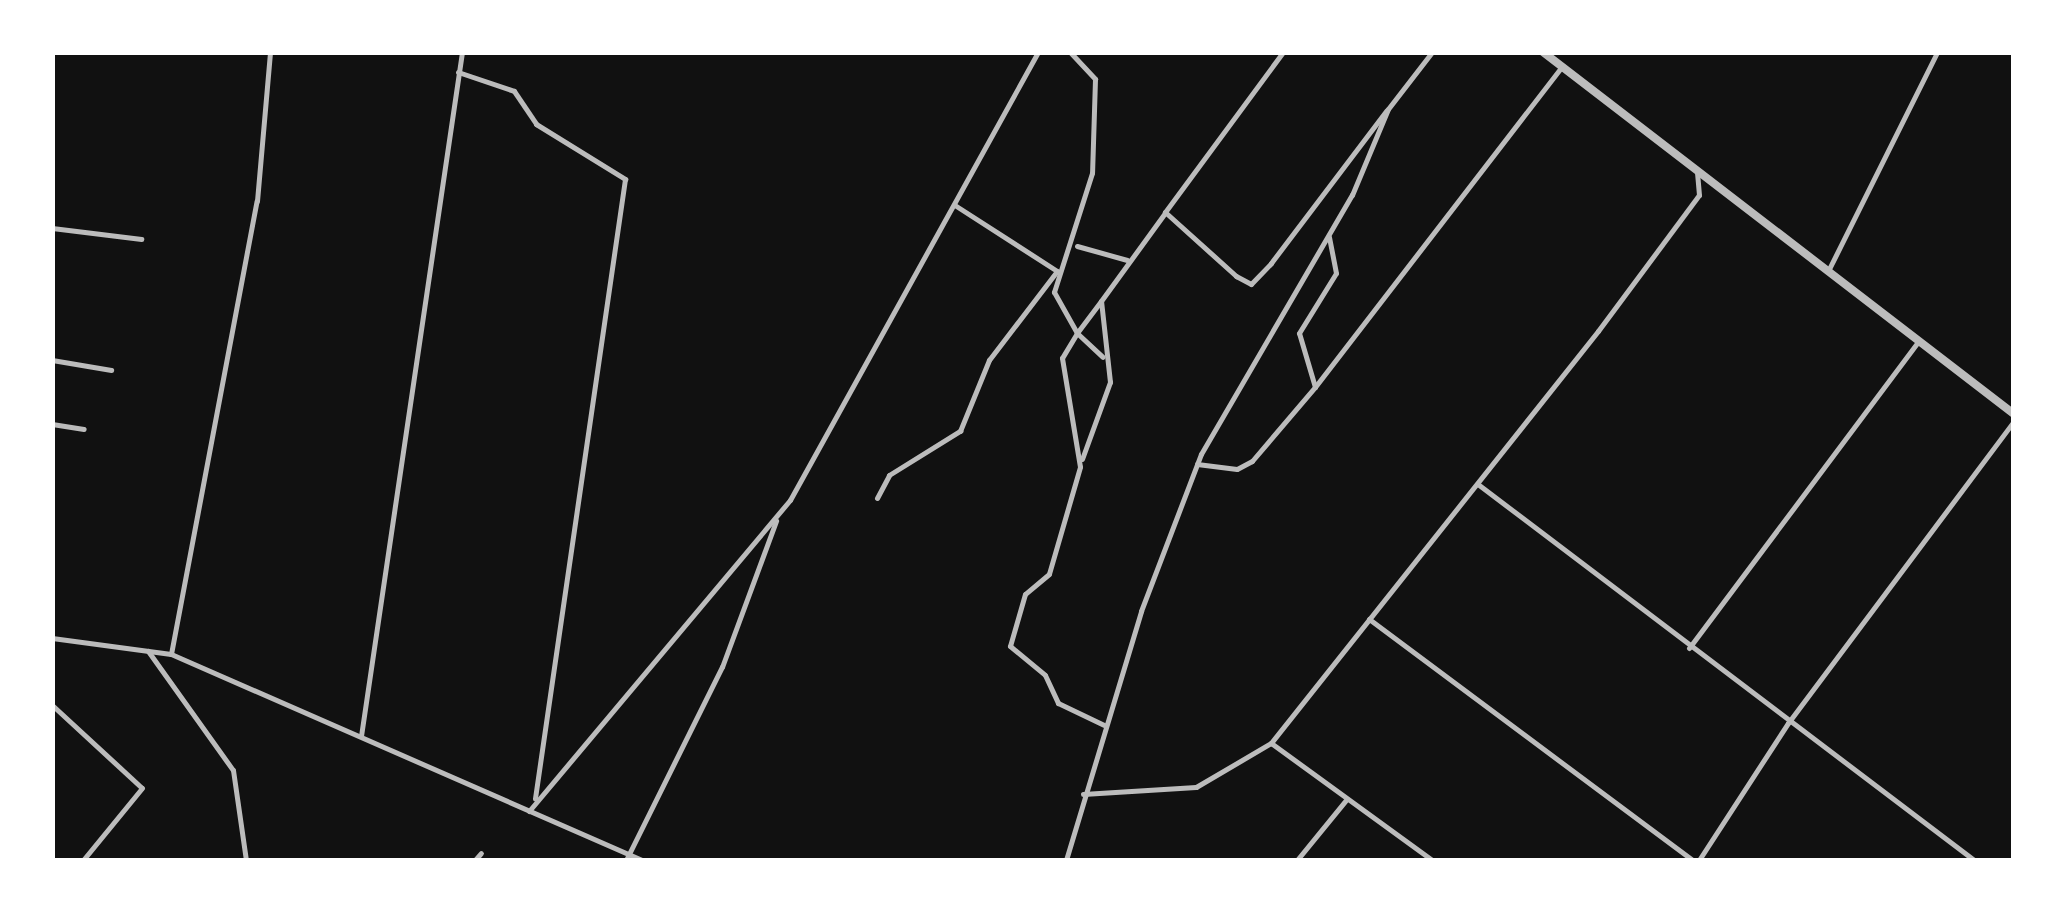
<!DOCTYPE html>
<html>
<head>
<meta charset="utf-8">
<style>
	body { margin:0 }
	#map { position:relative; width:2066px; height:913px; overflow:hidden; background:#111; font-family:Merriweather,serif }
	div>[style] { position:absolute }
	.minor>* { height:5px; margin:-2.5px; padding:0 2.5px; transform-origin:2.5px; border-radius:2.5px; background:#bcbcbc }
	.tertiary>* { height:8px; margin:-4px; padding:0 4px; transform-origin:4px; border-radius:4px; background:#bcbcbc }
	span { translate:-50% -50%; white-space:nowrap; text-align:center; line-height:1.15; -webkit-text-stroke:10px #fff; paint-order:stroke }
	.frame { position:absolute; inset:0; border:55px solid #fff; pointer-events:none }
</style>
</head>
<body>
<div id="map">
	<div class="minor">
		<i style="left:1070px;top:52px;width:37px;rotate:47deg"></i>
		<i style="left:1095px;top:79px;width:94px;rotate:91.8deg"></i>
		<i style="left:1092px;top:173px;width:125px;rotate:107.7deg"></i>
		<i style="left:1054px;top:292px;width:47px;rotate:60.7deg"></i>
		<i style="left:1077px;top:333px;width:29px;rotate:121deg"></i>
		<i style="left:1062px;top:358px;width:110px;rotate:80.6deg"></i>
		<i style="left:1080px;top:467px;width:111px;rotate:106.2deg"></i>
		<i style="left:1049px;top:574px;width:31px;rotate:140deg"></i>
		<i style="left:1025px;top:594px;width:54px;rotate:106.1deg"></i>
		<i style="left:1010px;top:646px;width:45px;rotate:39.6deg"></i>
		<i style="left:1045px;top:675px;width:31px;rotate:65deg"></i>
		<i style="left:1058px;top:703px;width:51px;rotate:25.6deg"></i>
		<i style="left:1283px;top:52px;width:199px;rotate:126.4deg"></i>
		<i style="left:1165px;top:212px;width:96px;rotate:42deg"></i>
		<i style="left:1236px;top:276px;width:17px;rotate:28deg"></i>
		<i style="left:1251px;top:284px;width:29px;rotate:-46deg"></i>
		<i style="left:1271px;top:263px;width:191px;rotate:-52.9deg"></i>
		<i style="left:458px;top:72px;width:59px;rotate:18.7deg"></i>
		<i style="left:514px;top:91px;width:40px;rotate:56deg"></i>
		<i style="left:536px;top:124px;width:105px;rotate:31.7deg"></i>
		<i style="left:625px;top:179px;width:626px;rotate:98.27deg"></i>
		<i style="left:52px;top:228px;width:90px;rotate:7deg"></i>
		<i style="left:1077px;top:246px;width:52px;rotate:15.6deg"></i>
		<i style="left:1828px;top:271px;width:245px;rotate:-63.5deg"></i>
		<i style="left:1101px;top:301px;width:40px;rotate:127deg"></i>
		<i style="left:1077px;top:333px;width:35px;rotate:43deg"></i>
		<i style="left:52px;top:360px;width:60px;rotate:9.6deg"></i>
		<i style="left:1315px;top:387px;width:404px;rotate:-52.4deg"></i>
		<i style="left:52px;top:424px;width:32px;rotate:9deg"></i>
		<i style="left:1082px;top:459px;width:82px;rotate:-70deg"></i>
		<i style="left:1110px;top:382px;width:81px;rotate:-96.3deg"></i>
		<i style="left:1101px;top:301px;width:109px;rotate:-54deg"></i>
		<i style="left:1197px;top:464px;width:40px;rotate:7.1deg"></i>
		<i style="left:1237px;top:469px;width:17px;rotate:-28deg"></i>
		<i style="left:1252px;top:461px;width:97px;rotate:-49.6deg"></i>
		<i style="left:1315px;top:387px;width:56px;rotate:-106.5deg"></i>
		<i style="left:1299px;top:333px;width:70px;rotate:-58.3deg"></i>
		<i style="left:1336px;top:273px;width:37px;rotate:-101deg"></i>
		<i style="left:1479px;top:485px;width:621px;rotate:37.15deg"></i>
		<i style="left:877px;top:498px;width:26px;rotate:-62deg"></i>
		<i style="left:889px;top:475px;width:84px;rotate:-31.8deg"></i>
		<i style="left:960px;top:431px;width:77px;rotate:-67.8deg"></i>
		<i style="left:989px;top:360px;width:112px;rotate:-52.6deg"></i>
		<i style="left:1057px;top:271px;width:120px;rotate:-147.2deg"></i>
		<i style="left:1369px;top:619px;width:403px;rotate:36.7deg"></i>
		<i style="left:52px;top:638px;width:120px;rotate:7.7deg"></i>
		<i style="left:171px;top:654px;width:514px;rotate:23.62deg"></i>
		<i style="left:1689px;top:648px;width:382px;rotate:-53.2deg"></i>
		<i style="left:148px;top:651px;width:146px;rotate:54.5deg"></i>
		<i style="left:233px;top:770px;width:91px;rotate:81.8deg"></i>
		<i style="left:171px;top:654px;width:461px;rotate:-79.3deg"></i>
		<i style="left:257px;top:201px;width:150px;rotate:-85deg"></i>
		<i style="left:52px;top:705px;width:122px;rotate:42.7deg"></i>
		<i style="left:142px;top:788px;width:93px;rotate:129.3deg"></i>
		<i style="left:361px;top:736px;width:691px;rotate:-81.6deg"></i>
		<i style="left:1271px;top:743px;width:199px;rotate:36deg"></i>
		<i style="left:1083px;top:794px;width:113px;rotate:-3.5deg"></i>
		<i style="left:1196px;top:787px;width:87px;rotate:-30.4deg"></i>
		<i style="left:1271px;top:743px;width:526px;rotate:-51.56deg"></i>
		<i style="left:1598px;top:331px;width:169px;rotate:-53.4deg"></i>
		<i style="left:1699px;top:195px;width:24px;rotate:-95deg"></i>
		<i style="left:529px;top:811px;width:406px;rotate:-50deg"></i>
		<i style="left:790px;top:500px;width:512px;rotate:-61.03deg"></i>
		<i style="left:475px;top:860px;width:9px;rotate:-49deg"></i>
		<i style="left:626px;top:860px;width:216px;rotate:-63.6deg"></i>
		<i style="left:722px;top:667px;width:156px;rotate:-69.7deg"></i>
		<i style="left:1066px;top:860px;width:260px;rotate:-73.2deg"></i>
		<i style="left:1141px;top:611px;width:168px;rotate:-69.1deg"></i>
		<i style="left:1201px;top:454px;width:300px;rotate:-59.8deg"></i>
		<i style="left:1352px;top:195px;width:93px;rotate:-67.3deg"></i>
		<i style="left:1388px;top:109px;width:72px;rotate:-52.3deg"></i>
		<i style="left:1297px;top:860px;width:77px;rotate:-50.8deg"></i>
		<i style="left:1699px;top:860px;width:163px;rotate:-57deg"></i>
		<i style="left:1788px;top:723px;width:377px;rotate:-53.2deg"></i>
	</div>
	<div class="tertiary">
		<i style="left:1543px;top:52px;width:594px;rotate:37.55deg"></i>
	</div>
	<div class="frame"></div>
</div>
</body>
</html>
